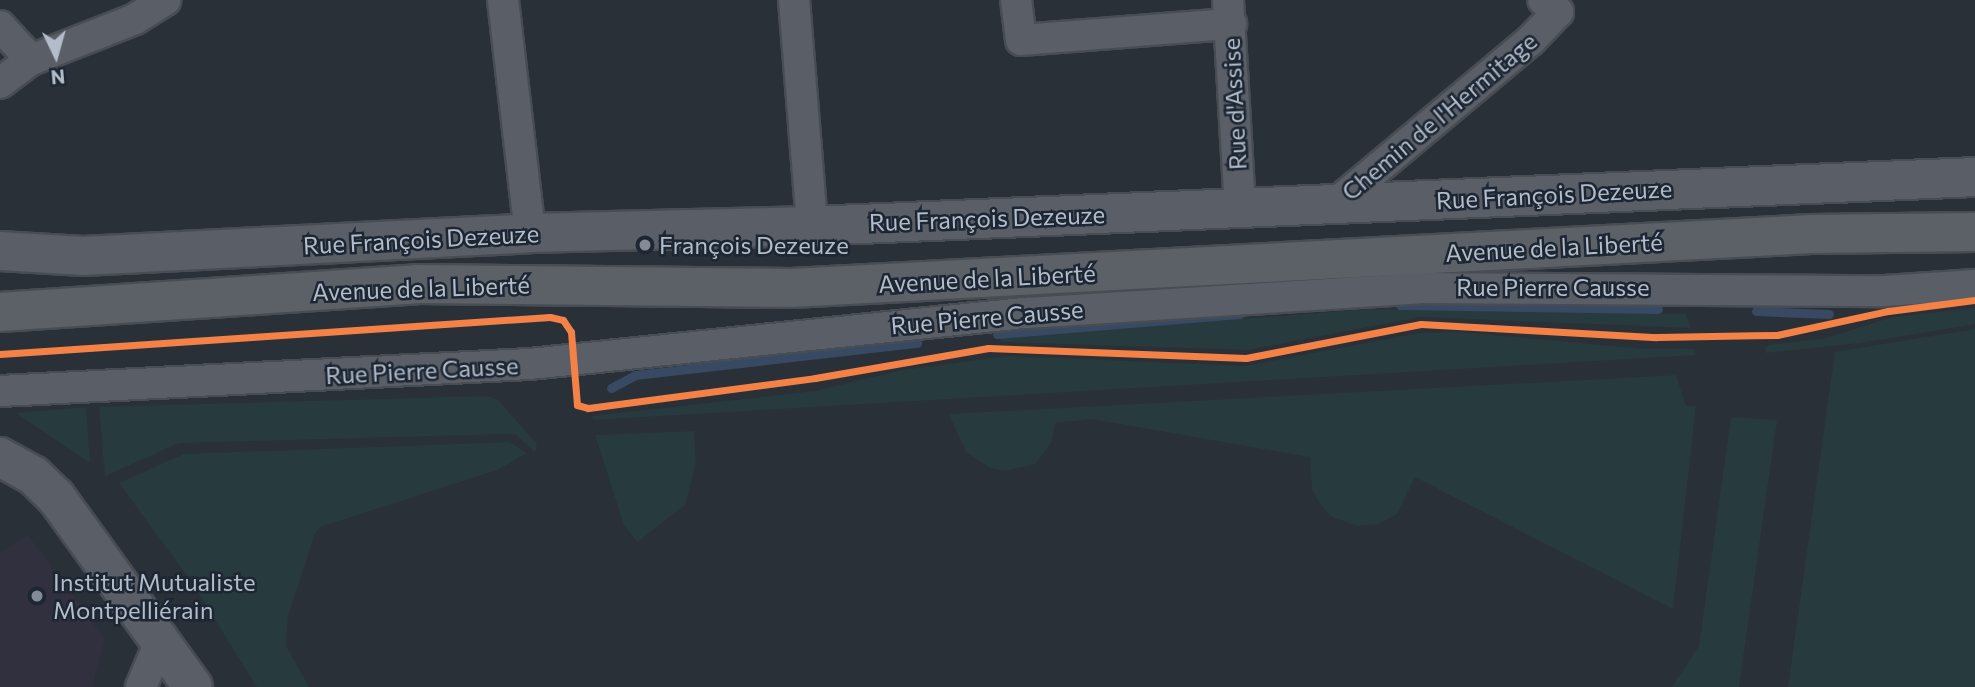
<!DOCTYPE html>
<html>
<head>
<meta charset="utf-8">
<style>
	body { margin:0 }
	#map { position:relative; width:1975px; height:687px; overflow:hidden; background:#2a3038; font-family:Commissioner,sans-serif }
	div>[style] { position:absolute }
	.medical>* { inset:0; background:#31303e }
	.green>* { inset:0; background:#273a3e }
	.stream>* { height:9px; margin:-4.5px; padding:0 4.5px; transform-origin:4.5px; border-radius:4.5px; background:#384963 }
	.roads { filter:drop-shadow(2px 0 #484c53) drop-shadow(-2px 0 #484c53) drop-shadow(0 2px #484c53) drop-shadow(0 -2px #484c53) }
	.minor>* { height:30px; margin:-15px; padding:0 15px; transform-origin:15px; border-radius:15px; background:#5a5e66 }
	.tertiary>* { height:38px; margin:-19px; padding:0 19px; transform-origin:19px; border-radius:19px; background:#5a5e66 }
	.primary>* { height:38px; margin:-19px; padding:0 19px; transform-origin:19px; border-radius:19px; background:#5c6168 }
	.cycleway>* { height:7px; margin:-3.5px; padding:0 3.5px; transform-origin:3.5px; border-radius:3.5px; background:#f48246 }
	.dots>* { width:19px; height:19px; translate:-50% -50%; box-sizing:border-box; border:4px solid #1d2633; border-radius:50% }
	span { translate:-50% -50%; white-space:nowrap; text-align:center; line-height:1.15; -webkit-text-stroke:5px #1d2633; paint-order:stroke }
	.street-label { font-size:24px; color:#b4bcc9 }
	.poi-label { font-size:24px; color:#b4bcc9 }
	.left { translate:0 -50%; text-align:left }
	.north { position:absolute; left:21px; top:21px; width:70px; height:70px; -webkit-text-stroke:5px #1d2633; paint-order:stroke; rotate:175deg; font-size:19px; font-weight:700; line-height:28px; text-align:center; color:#b4bcc9 }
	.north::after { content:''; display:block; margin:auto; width:24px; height:32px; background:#b4bcc9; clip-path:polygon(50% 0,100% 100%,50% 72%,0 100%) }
</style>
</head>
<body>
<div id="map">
	<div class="medical">
		<i style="clip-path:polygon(28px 535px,105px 639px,92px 687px,0 687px,0 553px)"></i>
	</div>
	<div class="green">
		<i style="clip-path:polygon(1975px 308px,1975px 324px,1860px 343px,1766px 353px,1765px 349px,1768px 345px,1827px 338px,1892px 317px)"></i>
		<i style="clip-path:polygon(1368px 309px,1686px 314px,1691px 328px,1420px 317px,1248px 350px,1001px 342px,1000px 338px)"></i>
		<i style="clip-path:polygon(1975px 329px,1975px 687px,1788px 687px,1835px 352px)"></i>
		<i style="clip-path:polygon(1462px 332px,1645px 349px,1694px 349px,1696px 355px,594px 420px,591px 416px,815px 391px,902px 370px,1009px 356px,1245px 366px,1419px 333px)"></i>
		<i style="clip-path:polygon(1676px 375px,1686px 406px,1696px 406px,1673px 609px,1415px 477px,1397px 514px,1378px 524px,1357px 526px,1330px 516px,1319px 502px,1312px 489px,1310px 457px,1092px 419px,1055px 423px,1051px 443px,1035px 464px,1005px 471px,990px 468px,966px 452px,949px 414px)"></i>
		<i style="clip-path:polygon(488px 396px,498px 400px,537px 444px,535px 452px,516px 435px,506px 434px,179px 443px,105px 476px,99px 407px)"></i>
		<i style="clip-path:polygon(86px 407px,90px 463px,16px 413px)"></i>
		<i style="clip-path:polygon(1731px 417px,1777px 420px,1739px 687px,1672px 687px,1699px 646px)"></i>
		<i style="clip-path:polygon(694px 431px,696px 463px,685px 505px,637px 542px,624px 525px,595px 435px)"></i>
		<i style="clip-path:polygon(509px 442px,527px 453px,497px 470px,320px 527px,315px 533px,288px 616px,286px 646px,309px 687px,257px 687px,191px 581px,119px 483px,184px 454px)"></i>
	</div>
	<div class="stream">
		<i style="left:1400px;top:305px;width:258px;rotate:0.9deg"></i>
		<i style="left:1756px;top:311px;width:73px;rotate:2.4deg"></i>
		<i style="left:997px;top:334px;width:244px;rotate:-4.7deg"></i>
		<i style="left:611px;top:388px;width:27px;rotate:-28deg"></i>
		<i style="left:635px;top:375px;width:284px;rotate:-6.5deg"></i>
	</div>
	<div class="roads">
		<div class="minor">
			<i style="left:503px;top:0;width:235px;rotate:83.4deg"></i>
			<i style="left:794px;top:0;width:227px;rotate:85.4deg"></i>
			<i style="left:1016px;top:0;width:40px;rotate:82.9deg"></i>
			<i style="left:1021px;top:40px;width:211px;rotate:-4.4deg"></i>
			<i style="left:1228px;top:0;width:207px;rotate:86.7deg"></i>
			<i style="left:0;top:26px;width:46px;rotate:47.6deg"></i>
			<i style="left:0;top:83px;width:39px;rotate:-37deg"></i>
			<i style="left:31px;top:60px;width:112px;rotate:-21.5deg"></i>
			<i style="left:135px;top:19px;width:36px;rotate:-32deg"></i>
			<i style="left:1335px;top:204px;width:256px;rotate:-39.9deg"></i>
			<i style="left:1531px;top:40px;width:39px;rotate:-46deg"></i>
			<i style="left:1558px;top:12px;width:19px;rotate:-141deg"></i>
			<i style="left:0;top:391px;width:531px;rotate:-2.92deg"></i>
			<i style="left:530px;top:364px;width:500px;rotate:-5.9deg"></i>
			<i style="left:1027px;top:313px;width:394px;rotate:-3.6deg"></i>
			<i style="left:1420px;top:288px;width:465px;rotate:0.4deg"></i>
			<i style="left:1885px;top:291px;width:90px;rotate:-3.8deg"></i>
			<i style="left:141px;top:687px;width:54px;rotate:-67.2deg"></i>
		</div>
		<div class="tertiary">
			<i style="left:0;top:251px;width:83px;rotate:3.4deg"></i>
			<i style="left:83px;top:256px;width:448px;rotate:-2.9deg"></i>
			<i style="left:530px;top:233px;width:282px;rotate:-1.4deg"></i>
			<i style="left:812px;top:226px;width:1164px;rotate:-2.41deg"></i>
			<i style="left:0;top:457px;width:38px;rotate:29deg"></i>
			<i style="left:33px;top:475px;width:32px;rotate:44deg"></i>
			<i style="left:56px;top:497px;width:234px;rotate:54.2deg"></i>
		</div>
		<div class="primary">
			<i style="left:0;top:312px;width:418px;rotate:-3.8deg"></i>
			<i style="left:417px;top:284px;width:375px;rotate:0.6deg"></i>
			<i style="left:792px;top:288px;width:1020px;rotate:-3.03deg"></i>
			<i style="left:1811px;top:234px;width:164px;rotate:-0.7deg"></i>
		</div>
	</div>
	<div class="cycleway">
		<i style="left:0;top:354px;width:551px;rotate:-3.85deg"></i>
		<i style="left:550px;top:317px;width:13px;rotate:13deg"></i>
		<i style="left:563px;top:320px;width:14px;rotate:56deg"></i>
		<i style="left:571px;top:332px;width:73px;rotate:85.3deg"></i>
		<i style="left:577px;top:405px;width:11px;rotate:15deg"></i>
		<i style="left:588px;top:408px;width:229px;rotate:-7.5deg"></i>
		<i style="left:815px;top:378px;width:176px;rotate:-9.8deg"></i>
		<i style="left:988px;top:348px;width:258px;rotate:2.2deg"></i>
		<i style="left:1246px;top:358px;width:178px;rotate:-11deg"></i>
		<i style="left:1421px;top:324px;width:236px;rotate:3.2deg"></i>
		<i style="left:1657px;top:337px;width:120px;rotate:-1deg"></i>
		<i style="left:1777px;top:335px;width:114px;rotate:-12.2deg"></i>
		<i style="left:1888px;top:311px;width:88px;rotate:-7.2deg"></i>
	</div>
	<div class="dots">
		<i style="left:645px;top:245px;background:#848b96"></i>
		<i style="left:37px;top:596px;background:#848b96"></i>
	</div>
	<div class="street-label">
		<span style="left:1234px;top:104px;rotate:-93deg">Rue d'Assise</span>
		<span style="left:1439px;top:116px;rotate:-40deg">Chemin de l'Hermitage</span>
		<span style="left:1554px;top:194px;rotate:-3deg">Rue François Dezeuze</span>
		<span style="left:987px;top:218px;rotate:-2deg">Rue François Dezeuze</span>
		<span style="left:421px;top:239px;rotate:-3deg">Rue François Dezeuze</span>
		<span style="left:1554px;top:247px;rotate:-3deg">Avenue de la Liberté</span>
		<span style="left:987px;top:278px;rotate:-3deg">Avenue de la Liberté</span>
		<span style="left:1553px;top:287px">Rue Pierre Causse</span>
		<span style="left:421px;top:288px;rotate:-2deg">Avenue de la Liberté</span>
		<span style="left:987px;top:317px;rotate:-5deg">Rue Pierre Causse</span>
		<span style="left:422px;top:370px;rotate:-3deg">Rue Pierre Causse</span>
	</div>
	<div class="poi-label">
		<span class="left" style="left:659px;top:245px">François Dezeuze</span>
		<span class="left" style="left:53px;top:596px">Institut Mutualiste<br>Montpelliérain</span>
	</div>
	<div class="north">N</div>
</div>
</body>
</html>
